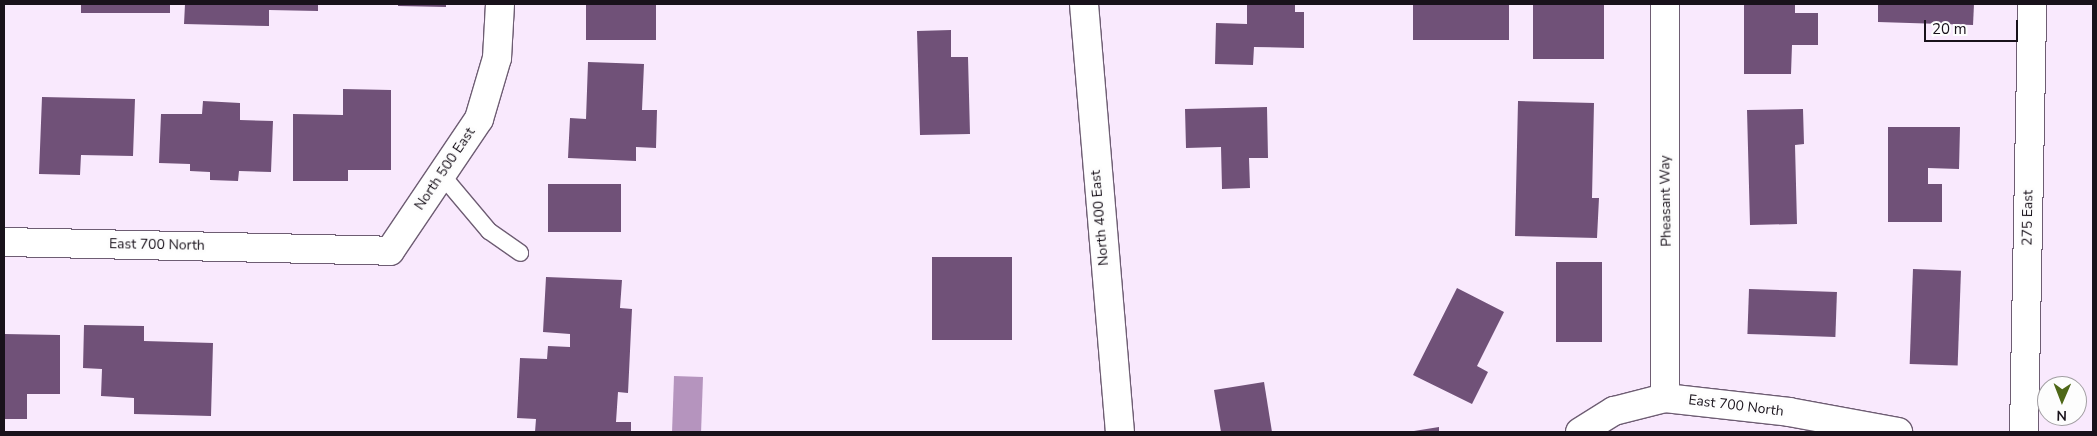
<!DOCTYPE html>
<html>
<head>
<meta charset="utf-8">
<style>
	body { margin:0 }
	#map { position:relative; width:2097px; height:436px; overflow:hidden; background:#f9e9fd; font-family:"Nunito Sans",sans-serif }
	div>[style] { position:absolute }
	.water>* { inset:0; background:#b594be; transform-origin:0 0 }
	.building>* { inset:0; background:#705178; transform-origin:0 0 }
	.roads { filter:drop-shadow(1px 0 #6e5d73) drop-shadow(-1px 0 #6e5d73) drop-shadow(0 1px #6e5d73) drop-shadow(0 -1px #6e5d73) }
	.lane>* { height:16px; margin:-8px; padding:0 8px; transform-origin:8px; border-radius:8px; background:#fff }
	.street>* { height:28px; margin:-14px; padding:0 14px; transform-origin:14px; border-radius:14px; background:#fff }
	.secondary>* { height:28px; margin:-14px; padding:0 14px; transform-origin:14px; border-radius:14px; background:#fff }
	span { translate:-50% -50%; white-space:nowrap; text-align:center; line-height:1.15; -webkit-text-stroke:5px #fdfdfd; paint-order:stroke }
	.street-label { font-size:14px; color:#19121b }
	.frame { position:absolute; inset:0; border:5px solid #19121b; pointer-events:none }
	.north { position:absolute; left:2037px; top:376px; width:50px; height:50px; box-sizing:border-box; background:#fdfdfd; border:1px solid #a29fa3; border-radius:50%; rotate:181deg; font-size:14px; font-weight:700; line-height:20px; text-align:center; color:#19121b }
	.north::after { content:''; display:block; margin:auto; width:18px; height:22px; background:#4e6717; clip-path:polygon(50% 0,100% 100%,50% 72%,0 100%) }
	.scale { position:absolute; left:1924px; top:20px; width:94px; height:22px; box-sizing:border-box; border:2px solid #19121b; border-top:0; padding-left:6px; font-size:15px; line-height:18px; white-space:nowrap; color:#19121b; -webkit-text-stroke:4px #fdfdfd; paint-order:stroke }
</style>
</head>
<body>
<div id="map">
	<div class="water">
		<i style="left:674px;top:376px;width:29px;height:56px;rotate:2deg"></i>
	</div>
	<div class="building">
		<i style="left:81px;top:4px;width:89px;height:9px"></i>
		<i style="clip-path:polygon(185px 4px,318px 4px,318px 11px,269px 10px,269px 26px,184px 24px)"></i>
		<i style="clip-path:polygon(398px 4px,446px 4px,446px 7px,398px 6px)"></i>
		<i style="left:586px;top:4px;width:70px;height:36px"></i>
		<i style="clip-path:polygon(1247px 4px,1295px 4px,1295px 12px,1304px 12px,1304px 48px,1254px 47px,1253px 65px,1215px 64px,1216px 23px,1247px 24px)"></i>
		<i style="left:1413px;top:4px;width:96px;height:36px"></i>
		<i style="left:1533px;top:4px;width:71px;height:55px"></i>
		<i style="clip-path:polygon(1744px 4px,1795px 4px,1795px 13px,1818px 13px,1818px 45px,1792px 45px,1791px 74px,1744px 74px)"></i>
		<i style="clip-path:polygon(1878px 4px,1974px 4px,1973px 25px,1878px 22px)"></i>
		<i style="clip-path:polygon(951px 30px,951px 57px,968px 57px,970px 134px,920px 135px,917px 31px)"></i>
		<i style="clip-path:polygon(588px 62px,644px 64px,642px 110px,657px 110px,656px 148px,636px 147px,636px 161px,568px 158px,570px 118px,586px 119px)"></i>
		<i style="clip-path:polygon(343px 89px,391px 90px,391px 170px,348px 170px,348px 181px,293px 181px,293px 114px,343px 115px)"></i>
		<i style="clip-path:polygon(42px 97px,135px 99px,133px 156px,81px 155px,80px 175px,39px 174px)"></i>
		<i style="clip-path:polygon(203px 101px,240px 103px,240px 120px,273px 121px,271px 172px,239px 171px,238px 181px,210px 180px,210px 172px,190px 171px,190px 164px,159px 163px,161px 114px,202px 114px)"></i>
		<i style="clip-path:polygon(1518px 101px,1594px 103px,1592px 198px,1599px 198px,1597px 238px,1515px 236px)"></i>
		<i style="clip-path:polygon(1267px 107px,1268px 158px,1249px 158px,1250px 188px,1222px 189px,1221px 147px,1186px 148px,1185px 109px)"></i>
		<i style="clip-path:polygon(1803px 109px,1804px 144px,1795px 145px,1797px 224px,1750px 225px,1747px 110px)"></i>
		<i style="clip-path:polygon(1888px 127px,1960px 127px,1959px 169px,1928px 168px,1928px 184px,1942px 184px,1942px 222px,1888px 222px)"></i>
		<i style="left:621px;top:184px;width:48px;height:73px;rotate:90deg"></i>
		<i style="left:932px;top:257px;width:80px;height:83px"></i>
		<i style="left:1556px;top:262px;width:46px;height:80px"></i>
		<i style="left:1913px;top:269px;width:48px;height:95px;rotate:2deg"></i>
		<i style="clip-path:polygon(546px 277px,622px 280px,620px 308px,632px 309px,628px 393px,618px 392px,616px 422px,631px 422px,631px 432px,535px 432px,536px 419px,517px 418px,520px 358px,547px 359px,548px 346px,570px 347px,570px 334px,543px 332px)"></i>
		<i style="clip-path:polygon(1457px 288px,1504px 312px,1477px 366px,1488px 372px,1472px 404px,1413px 375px)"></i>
		<i style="left:1749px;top:289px;width:88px;height:45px;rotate:2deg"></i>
		<i style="clip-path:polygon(84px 325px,144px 326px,144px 341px,213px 343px,211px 416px,134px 414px,134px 398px,101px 396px,102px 369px,83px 368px)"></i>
		<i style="clip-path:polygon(4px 334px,60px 335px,60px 394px,27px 394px,27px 419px,4px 419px)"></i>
		<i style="clip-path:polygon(1264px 382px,1272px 432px,1221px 432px,1214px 390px)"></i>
		<i style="clip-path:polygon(1439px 427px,1439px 432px,1414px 432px,1414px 431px)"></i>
	</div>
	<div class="roads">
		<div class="lane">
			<i style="left:441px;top:174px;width:75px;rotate:49.9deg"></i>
			<i style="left:489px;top:231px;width:38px;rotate:35deg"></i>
		</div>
		<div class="street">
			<i style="left:4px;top:242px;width:386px;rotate:1.3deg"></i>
			<i style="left:390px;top:251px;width:159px;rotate:-56deg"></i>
			<i style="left:479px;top:119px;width:64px;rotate:-73.6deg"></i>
			<i style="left:497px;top:58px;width:54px;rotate:-86.8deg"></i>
			<i style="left:1665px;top:398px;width:394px;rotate:-90deg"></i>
			<i style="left:1580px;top:432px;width:40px;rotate:-32deg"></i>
			<i style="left:1614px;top:411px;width:53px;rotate:-14.3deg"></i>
			<i style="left:1665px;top:398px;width:125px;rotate:6.4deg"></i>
			<i style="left:1789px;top:412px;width:111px;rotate:10.4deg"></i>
			<i style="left:2024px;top:432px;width:428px;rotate:-88.9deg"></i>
		</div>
		<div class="secondary">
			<i style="left:1084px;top:4px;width:430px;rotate:85.2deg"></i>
		</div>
	</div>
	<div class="street-label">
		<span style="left:445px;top:169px;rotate:-56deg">North 500 East</span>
		<span style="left:1666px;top:201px;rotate:-91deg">Pheasant Way</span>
		<span style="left:1100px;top:218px;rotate:-95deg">North 400 East</span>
		<span style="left:2028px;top:218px;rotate:-89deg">275 East</span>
		<span style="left:157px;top:245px;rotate:1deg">East 700 North</span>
		<span style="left:1736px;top:406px;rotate:7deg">East 700 North</span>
	</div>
	<div class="frame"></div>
	<div class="north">N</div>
	<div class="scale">20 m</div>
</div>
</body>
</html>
